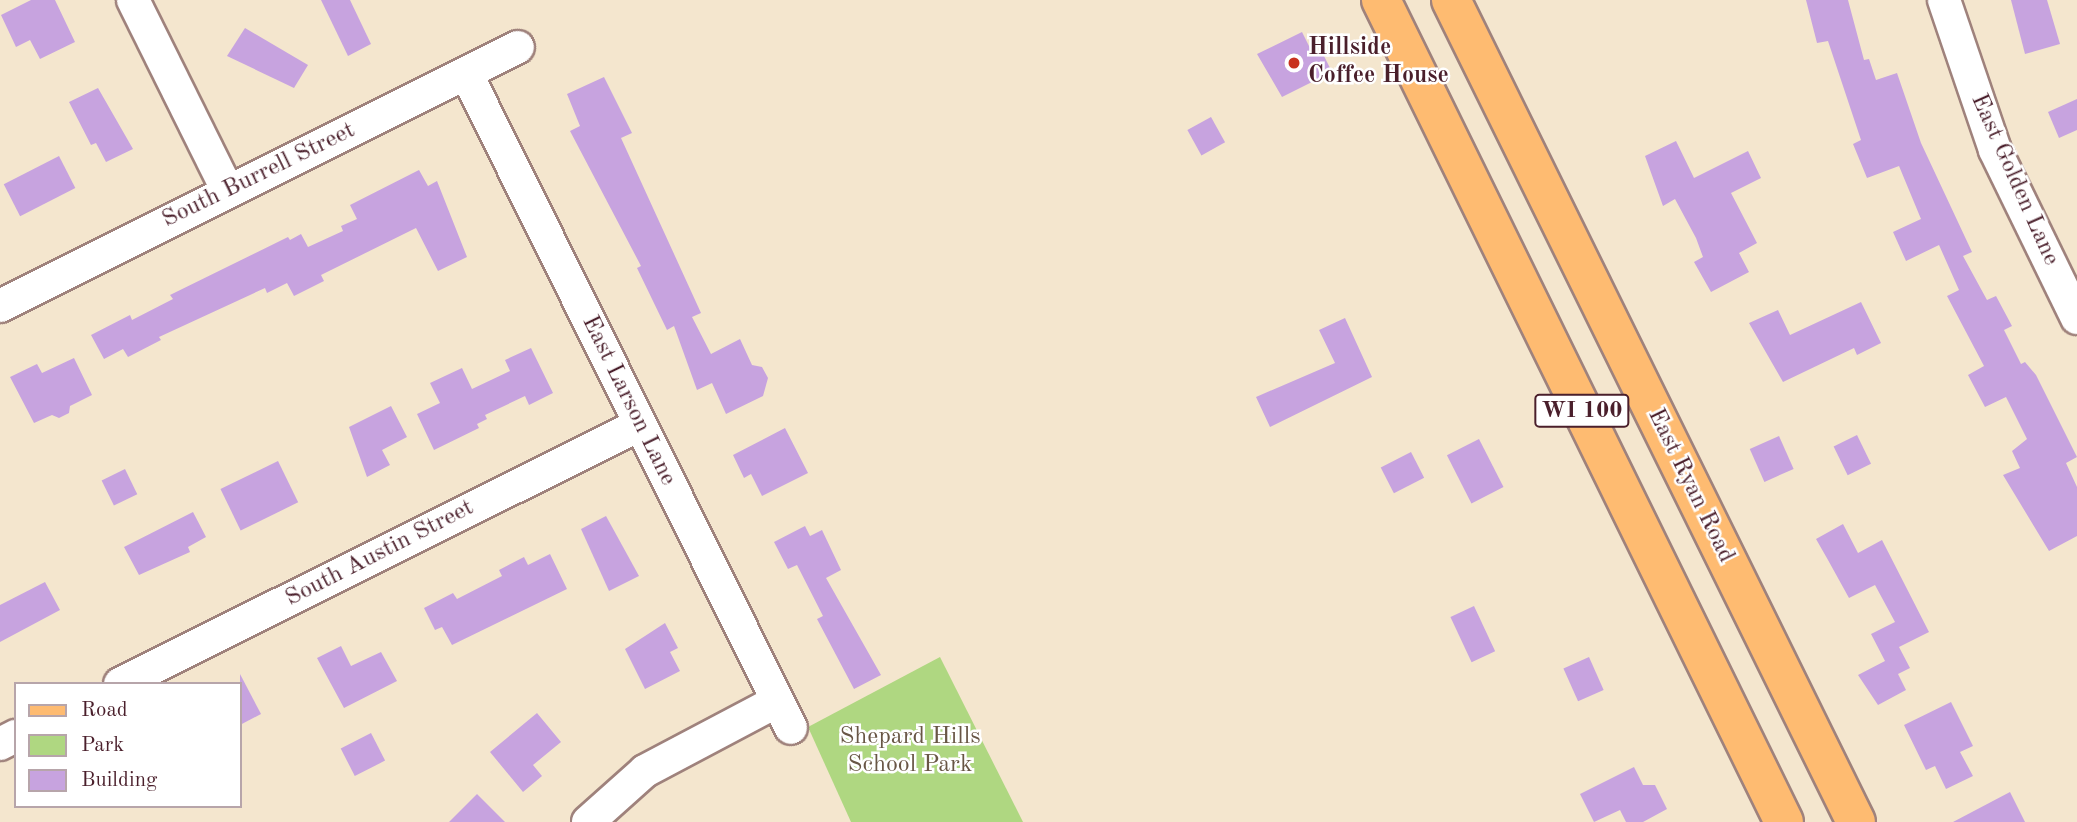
<!DOCTYPE html>
<html>
<head>
<meta charset="utf-8">
<style>
	body { margin:0 }
	#map { position:relative; width:2077px; height:822px; overflow:hidden; background:#f4e6ce; font-family:"Old Standard TT",serif }
	div>[style] { position:absolute }
	.green>* { inset:0; background:#afd781 }
	.building>* { inset:0; background:#c7a3df; transform-origin:0 0 }
	.roads { filter:drop-shadow(2px 0 #9f827c) drop-shadow(-2px 0 #9f827c) drop-shadow(0 2px #9f827c) drop-shadow(0 -2px #9f827c) }
	.minor>* { height:32px; margin:-16px; padding:0 16px; transform-origin:16px; border-radius:16px; background:#fff }
	.major>* { height:38px; margin:-19px; padding:0 19px; transform-origin:19px; border-radius:19px; background:#febb71 }
	.dots>* { width:19px; height:19px; translate:-50% -50%; box-sizing:border-box; border:4px solid #fff; border-radius:50% }
	span { translate:-50% -50%; white-space:nowrap; text-align:center; line-height:1.15; -webkit-text-stroke:5px #fff; paint-order:stroke }
	.shield-label span { padding:2px 5px; background:#fff; border:2px solid; border-radius:5px; -webkit-text-stroke-width:0 }
	.shield-label { font-size:23px; color:#4a1f2b; font-weight:700 }
	.poi-label { font-size:24px; color:#4a1f2b; font-weight:700 }
	.left { translate:0 -50%; text-align:left }
	.street-label { font-size:24px; color:#4a1f2b }
	.park-label { font-size:24px; color:#685645 }
	.legend { position:absolute; left:14px; top:682px; width:228px; height:126px; box-sizing:border-box; background:#fff; border:2px solid #b7a5aa; margin:0; padding:9px 12px; list-style:none; font-size:21px; color:#4a1f2b }
	.legend li { display:flex; align-items:center; gap:14px; height:35px }
	.legend b { width:35px; border:2px solid #b7a5aa }
</style>
</head>
<body>
<div id="map">
	<div class="green">
		<i style="clip-path:polygon(940px 657px,1023px 822px,851px 822px,808px 727px)"></i>
	</div>
	<div class="building">
		<i style="clip-path:polygon(31px 0,55px 0,75px 42px,40px 59px,30px 40px,16px 47px,1px 15px)"></i>
		<i style="clip-path:polygon(321px 0,350px 0,371px 44px,348px 56px)"></i>
		<i style="clip-path:polygon(1806px 0,1848px 0,1864px 60px,1869px 59px,1876px 80px,1897px 73px,1921px 143px,1972px 252px,1963px 256px,1987px 300px,1996px 296px,2012px 326px,2004px 330px,2021px 364px,2025px 362px,2036px 375px,2077px 457px,2066px 463px,2077px 487px,2077px 536px,2049px 551px,2003px 475px,2020px 468px,2012px 451px,2027px 439px,2006px 397px,1985px 407px,1968px 375px,1984px 366px,1947px 296px,1959px 290px,1939px 245px,1906px 261px,1893px 232px,1921px 219px,1899px 166px,1867px 178px,1853px 144px,1861px 140px,1828px 41px,1817px 43px)"></i>
		<i style="clip-path:polygon(2011px 0,2047px 0,2060px 44px,2025px 54px)"></i>
		<i style="clip-path:polygon(245px 28px,308px 65px,294px 88px,227px 56px)"></i>
		<i style="clip-path:polygon(1302px 32px,1314px 56px,1322px 52px,1332px 72px,1282px 97px,1257px 54px)"></i>
		<i style="clip-path:polygon(604px 77px,632px 133px,621px 138px,701px 313px,692px 317px,711px 354px,740px 339px,752px 365px,762px 367px,768px 378px,763px 396px,726px 414px,712px 383px,697px 390px,674px 326px,667px 330px,637px 268px,641px 266px,570px 131px,580px 126px,567px 94px)"></i>
		<i style="clip-path:polygon(98px 88px,133px 149px,106px 162px,96px 143px,91px 145px,69px 102px)"></i>
		<i style="clip-path:polygon(2077px 99px,2077px 130px,2059px 138px,2048px 112px)"></i>
		<i style="left:1211px;top:117px;width:29px;height:27px;rotate:61deg"></i>
		<i style="clip-path:polygon(1676px 141px,1694px 178px,1748px 151px,1761px 178px,1731px 193px,1757px 243px,1739px 253px,1749px 272px,1711px 292px,1694px 262px,1703px 257px,1696px 238px,1675px 199px,1663px 206px,1645px 156px)"></i>
		<i style="left:59px;top:156px;width:36px;height:62px;rotate:63deg"></i>
		<i style="clip-path:polygon(419px 170px,428px 186px,437px 181px,467px 257px,438px 271px,416px 228px,321px 275px,324px 281px,294px 296px,287px 283px,267px 293px,265px 288px,159px 337px,161px 340px,128px 357px,123px 349px,104px 359px,91px 335px,130px 315px,132px 320px,173px 299px,170px 295px,288px 237px,290px 240px,301px 234px,308px 247px,343px 231px,341px 226px,357px 219px,350px 205px)"></i>
		<i style="clip-path:polygon(1861px 302px,1881px 343px,1857px 355px,1854px 348px,1783px 382px,1749px 323px,1778px 310px,1790px 335px)"></i>
		<i style="clip-path:polygon(1345px 318px,1372px 377px,1270px 427px,1256px 397px,1335px 363px,1319px 330px)"></i>
		<i style="clip-path:polygon(531px 348px,553px 393px,529px 405px,525px 396px,485px 415px,487px 419px,477px 424px,479px 428px,434px 450px,417px 414px,440px 403px,430px 383px,462px 368px,472px 389px,510px 371px,505px 360px)"></i>
		<i style="clip-path:polygon(74px 358px,92px 395px,70px 406px,69px 413px,59px 418px,52px 415px,34px 423px,10px 377px,37px 364px,42px 373px)"></i>
		<i style="clip-path:polygon(391px 406px,407px 437px,382px 450px,390px 465px,367px 477px,349px 427px)"></i>
		<i style="clip-path:polygon(785px 428px,808px 473px,762px 496px,751px 474px,744px 478px,733px 455px)"></i>
		<i style="left:1857px;top:435px;width:32px;height:26px;rotate:64deg"></i>
		<i style="left:1779px;top:436px;width:36px;height:32px;rotate:66deg"></i>
		<i style="left:1479px;top:439px;width:54px;height:36px;rotate:63deg"></i>
		<i style="left:1411px;top:452px;width:29px;height:34px;rotate:63deg"></i>
		<i style="left:278px;top:461px;width:46px;height:64px;rotate:64deg"></i>
		<i style="left:125px;top:469px;width:28px;height:26px;rotate:64deg"></i>
		<i style="clip-path:polygon(193px 512px,206px 537px,188px 547px,190px 552px,139px 575px,124px 547px)"></i>
		<i style="clip-path:polygon(606px 516px,639px 576px,609px 591px,581px 529px)"></i>
		<i style="clip-path:polygon(1843px 524px,1858px 553px,1882px 540px,1929px 632px,1899px 647px,1910px 668px,1898px 674px,1906px 690px,1878px 705px,1858px 675px,1885px 661px,1871px 634px,1895px 622px,1875px 585px,1849px 598px,1828px 560px,1816px 539px)"></i>
		<i style="clip-path:polygon(805px 526px,810px 536px,822px 530px,841px 570px,826px 578px,881px 675px,854px 689px,817px 619px,823px 616px,797px 565px,788px 569px,774px 542px)"></i>
		<i style="clip-path:polygon(550px 554px,567px 589px,452px 645px,442px 627px,435px 630px,424px 608px,453px 593px,457px 599px,502px 576px,499px 570px,524px 557px,528px 565px)"></i>
		<i style="clip-path:polygon(45px 582px,60px 610px,0 642px,0 605px)"></i>
		<i style="left:1474px;top:606px;width:50px;height:26px;rotate:65deg"></i>
		<i style="clip-path:polygon(665px 623px,678px 648px,670px 652px,680px 671px,645px 689px,625px 649px)"></i>
		<i style="clip-path:polygon(341px 646px,351px 666px,381px 652px,397px 681px,344px 708px,317px 658px)"></i>
		<i style="left:1589px;top:657px;width:36px;height:28px;rotate:66deg"></i>
		<i style="clip-path:polygon(240px 674px,261px 714px,240px 725px)"></i>
		<i style="clip-path:polygon(1951px 702px,1973px 746px,1960px 752px,1973px 776px,1946px 789px,1935px 766px,1926px 770px,1904px 725px)"></i>
		<i style="clip-path:polygon(537px 713px,561px 742px,533px 765px,542px 776px,523px 792px,490px 752px)"></i>
		<i style="left:371px;top:733px;width:31px;height:34px;rotate:63deg"></i>
		<i style="clip-path:polygon(1634px 767px,1643px 785px,1655px 785px,1667px 809px,1643px 822px,1626px 822px,1620px 810px,1594px 822px,1580px 794px)"></i>
		<i style="clip-path:polygon(2010px 792px,2025px 822px,1953px 822px)"></i>
		<i style="clip-path:polygon(477px 794px,505px 822px,449px 822px)"></i>
	</div>
	<div class="roads">
		<div class="minor">
			<i style="left:133px;top:0;width:213px;rotate:63.6deg"></i>
			<i style="left:1944px;top:0;width:158px;rotate:71.2deg"></i>
			<i style="left:1995px;top:150px;width:187px;rotate:64deg"></i>
			<i style="left:466px;top:73px;width:731px;rotate:63.61deg"></i>
			<i style="left:0;top:306px;width:579px;rotate:-26.57deg"></i>
			<i style="left:120px;top:684px;width:580px;rotate:-26.52deg"></i>
			<i style="left:0;top:744px;width:18px;rotate:-27deg"></i>
			<i style="left:588px;top:822px;width:76px;rotate:-41.8deg"></i>
			<i style="left:645px;top:771px;width:149px;rotate:-27.9deg"></i>
		</div>
		<div class="major">
			<i style="left:1381px;top:0;width:915px;rotate:63.88deg"></i>
			<i style="left:1451px;top:0;width:916px;rotate:63.77deg"></i>
		</div>
	</div>
	<div class="dots">
		<i style="left:1294px;top:63px;background:#c8321e"></i>
	</div>
	<div class="shield-label">
		<span style="left:1582px;top:411px">WI 100</span>
	</div>
	<div class="poi-label">
		<span class="left" style="left:1308px;top:63px">Hillside<br>Coffee House</span>
	</div>
	<div class="street-label">
		<span style="left:259px;top:176px;rotate:-26deg">South Burrell Street</span>
		<span style="left:2014px;top:180px;rotate:66deg">East Golden Lane</span>
		<span style="left:628px;top:401px;rotate:64deg">East Larson Lane</span>
		<span style="left:1690px;top:486px;rotate:64deg">East Ryan Road</span>
		<span style="left:380px;top:554px;rotate:-27deg">South Austin Street</span>
	</div>
	<div class="park-label">
		<span style="left:910px;top:752px">Shepard Hills<br>School Park</span>
	</div>
	<ul class="legend">
	<li><b style="height:9px;background:#febb71"></b>Road</li>
	<li><b style="height:19px;background:#afd781"></b>Park</li>
	<li><b style="height:19px;background:#c7a3df"></b>Building</li>
	</ul>
</div>
</body>
</html>
